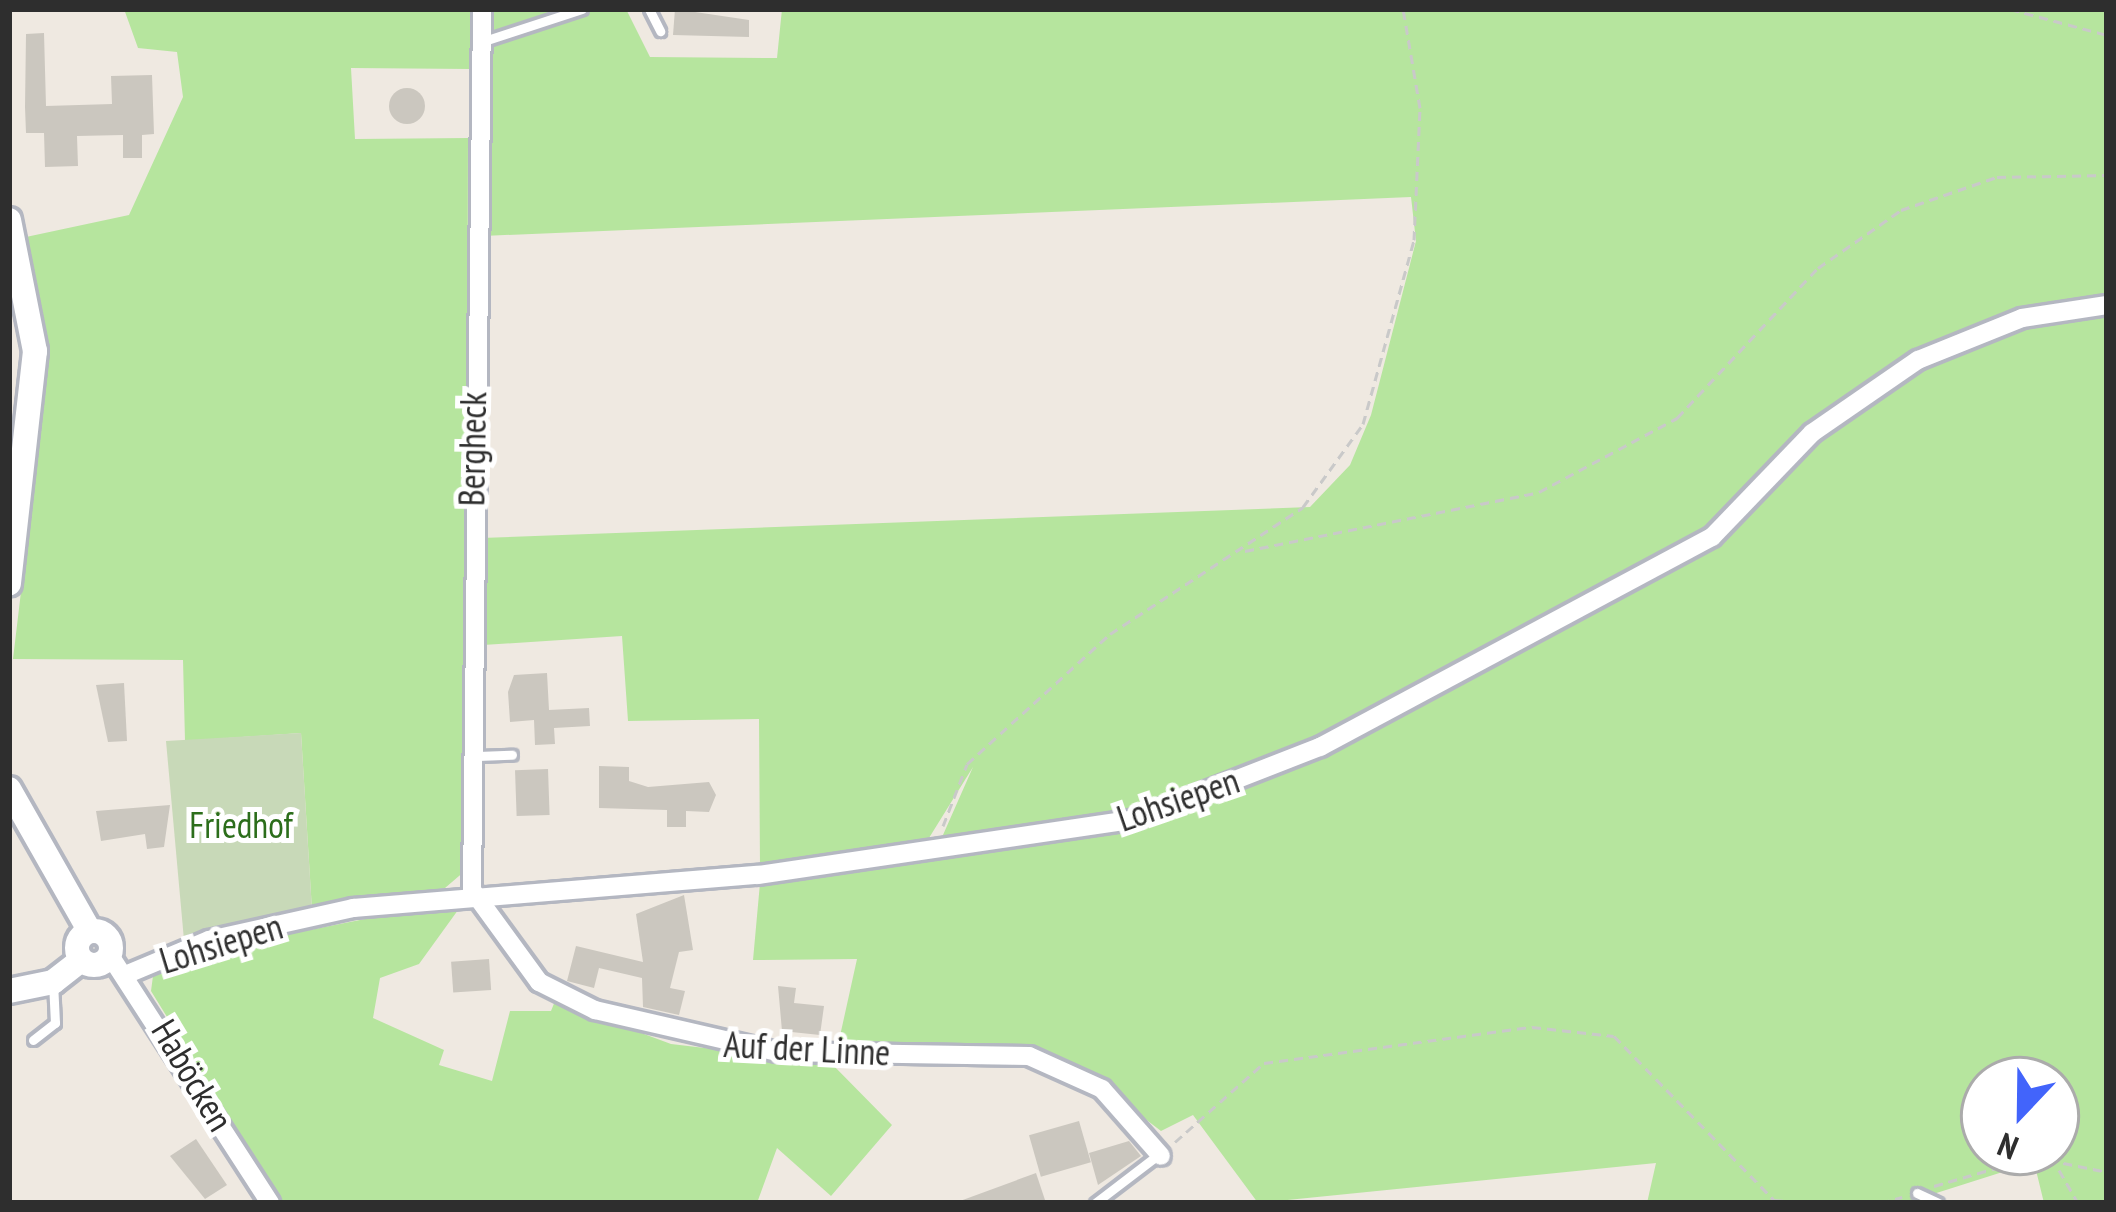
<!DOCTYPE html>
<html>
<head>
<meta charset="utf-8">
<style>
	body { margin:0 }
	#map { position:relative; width:2116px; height:1212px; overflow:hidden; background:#efe9e1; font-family:"PT Sans Narrow",sans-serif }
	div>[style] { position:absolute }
	.green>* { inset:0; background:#b6e59e }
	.cemetery>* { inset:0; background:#c8d9b8 }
	.building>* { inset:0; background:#cbc7bf; transform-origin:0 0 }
	.round { border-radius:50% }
	.path>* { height:3px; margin-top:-1.5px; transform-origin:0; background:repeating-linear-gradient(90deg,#c9c9c9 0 9px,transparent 0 15px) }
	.roads { filter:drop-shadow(3px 0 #b4b7c1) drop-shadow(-3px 0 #b4b7c1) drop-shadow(0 3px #b4b7c1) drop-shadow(0 -3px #b4b7c1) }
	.lane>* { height:9px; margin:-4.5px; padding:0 4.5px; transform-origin:4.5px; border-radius:4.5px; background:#fff }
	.street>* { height:18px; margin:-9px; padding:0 9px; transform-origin:9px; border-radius:9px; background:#fff }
	.secondary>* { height:24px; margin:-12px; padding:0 12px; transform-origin:12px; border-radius:12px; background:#fff }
	.secondary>.ring { margin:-12px; padding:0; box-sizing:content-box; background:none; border:24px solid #fff; border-radius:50% }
	span { translate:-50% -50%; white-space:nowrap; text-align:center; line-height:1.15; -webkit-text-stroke:10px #fff; paint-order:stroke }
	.street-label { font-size:36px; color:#2e2e2e }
	.park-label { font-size:36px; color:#2c6e1b }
	.frame { position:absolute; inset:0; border:12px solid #2e2e2e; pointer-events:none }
	.north { position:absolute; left:1960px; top:1056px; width:120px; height:120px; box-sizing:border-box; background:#fff; border:3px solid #ababab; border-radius:50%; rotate:202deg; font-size:33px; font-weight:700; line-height:48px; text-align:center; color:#2e2e2e }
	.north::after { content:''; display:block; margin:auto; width:42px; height:54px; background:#4264fb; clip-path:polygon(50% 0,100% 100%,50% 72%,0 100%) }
</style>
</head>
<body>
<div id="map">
	<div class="green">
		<i style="clip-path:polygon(124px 9px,474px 9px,470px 69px,351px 68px,355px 139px,468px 138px,466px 870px,445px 888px,312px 910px,301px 733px,185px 741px,183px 660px,13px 659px,49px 356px,26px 237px,129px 215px,183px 97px,177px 52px,138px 48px)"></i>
		<i style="clip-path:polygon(evenodd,489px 9px,626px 9px,650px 57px,777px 58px,782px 9px,2107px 9px,2107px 1203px,2044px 1203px,2034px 1162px,1905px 1203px,1647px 1203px,1656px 1163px,1258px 1203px,1193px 1115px,1161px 1131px,1068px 1060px,1022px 1048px,850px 1050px,840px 1036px,857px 959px,753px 960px,760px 883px,1103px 836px,939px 844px,973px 767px,924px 846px,760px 867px,759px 719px,628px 721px,622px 636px,483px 645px,481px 538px,1310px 507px,1350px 465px,1371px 415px,1416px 241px,1411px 197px,483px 236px,489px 9px,1984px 1080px,2056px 1080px,2056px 1152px,1984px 1152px,1984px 1080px)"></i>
		<i style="clip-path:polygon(466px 899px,419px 964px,380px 978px,373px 1018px,444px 1050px,439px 1065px,492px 1081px,510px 1011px,551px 1011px,555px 1001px,671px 1044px,831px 1063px,892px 1125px,831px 1196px,777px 1148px,757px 1203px,282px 1203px,151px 991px,153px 976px,229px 946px)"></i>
	</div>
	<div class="cemetery">
		<i style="clip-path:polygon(301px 733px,312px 910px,184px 940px,166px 741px)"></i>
	</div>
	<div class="building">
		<i style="clip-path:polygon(675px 9px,749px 20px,749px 37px,673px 35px)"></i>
		<i style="clip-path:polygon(44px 33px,46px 106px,112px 104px,111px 76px,152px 75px,154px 134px,142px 135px,142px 158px,123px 158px,123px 135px,77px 136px,78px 166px,45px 167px,44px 133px,26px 133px,25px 107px,26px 34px)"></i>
		<i class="round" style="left:389px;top:88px;width:36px;height:36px"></i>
		<i style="clip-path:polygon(547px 673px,549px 710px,589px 708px,590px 726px,554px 728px,555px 744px,535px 745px,534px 720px,510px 722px,508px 692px,514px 675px)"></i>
		<i style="clip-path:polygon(124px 683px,127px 741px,108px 742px,96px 685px)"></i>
		<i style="clip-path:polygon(599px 766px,629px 767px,629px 781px,648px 787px,709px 782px,716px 795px,709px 812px,686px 811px,686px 827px,667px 827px,667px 810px,599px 808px)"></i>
		<i style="left:548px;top:769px;width:46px;height:33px;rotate:88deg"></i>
		<i style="clip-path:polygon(170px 805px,164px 847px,147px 849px,145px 834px,101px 841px,96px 811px)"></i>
		<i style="clip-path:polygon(684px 895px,693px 950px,679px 952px,670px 988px,685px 991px,679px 1015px,643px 1007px,642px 978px,599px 968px,594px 988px,567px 981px,576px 946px,643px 962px,636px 914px)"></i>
		<i style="left:489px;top:959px;width:31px;height:38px;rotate:86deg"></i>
		<i style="clip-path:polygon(778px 986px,796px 988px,794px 1003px,824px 1006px,820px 1035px,782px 1031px)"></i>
		<i style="left:1079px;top:1121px;width:43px;height:52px;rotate:74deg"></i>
		<i style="clip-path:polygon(196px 1139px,227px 1185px,205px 1199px,170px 1156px)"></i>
		<i style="clip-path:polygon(1129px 1141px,1141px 1156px,1098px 1185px,1089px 1153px)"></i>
		<i style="clip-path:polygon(1036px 1173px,1046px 1203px,960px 1203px,960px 1201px)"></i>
	</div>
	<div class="path">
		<i style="left:2010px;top:9px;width:100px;rotate:15deg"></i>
		<i style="left:1245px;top:551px;width:300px;rotate:-11.3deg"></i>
		<i style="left:1539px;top:492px;width:157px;rotate:-28.2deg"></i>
		<i style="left:1677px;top:418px;width:206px;rotate:-46.8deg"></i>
		<i style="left:1818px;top:268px;width:101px;rotate:-34.9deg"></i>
		<i style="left:1901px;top:210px;width:102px;rotate:-19deg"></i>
		<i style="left:1997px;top:177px;width:110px;rotate:-1deg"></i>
		<i style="left:943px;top:826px;width:66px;rotate:-68.8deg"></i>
		<i style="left:967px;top:764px;width:193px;rotate:-42.3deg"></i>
		<i style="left:1110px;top:634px;width:231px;rotate:-33.3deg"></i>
		<i style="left:1303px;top:507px;width:102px;rotate:-54.1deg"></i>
		<i style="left:1363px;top:424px;width:191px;rotate:-74.5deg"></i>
		<i style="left:1414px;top:240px;width:132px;rotate:-87.4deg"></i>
		<i style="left:1420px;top:108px;width:100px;rotate:-99.7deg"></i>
		<i style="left:1175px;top:1142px;width:119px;rotate:-41.6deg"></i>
		<i style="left:1264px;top:1063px;width:270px;rotate:-7.7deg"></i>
		<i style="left:1532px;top:1027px;width:82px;rotate:6.3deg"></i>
		<i style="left:1614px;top:1036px;width:229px;rotate:45.7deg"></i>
		<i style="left:1774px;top:1200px;width:33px;rotate:5deg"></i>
		<i style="left:2059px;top:1170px;width:38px;rotate:60deg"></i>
		<i style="left:1934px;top:1186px;width:104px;rotate:-16.2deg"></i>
		<i style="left:2034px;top:1157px;width:75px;rotate:11.6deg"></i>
		<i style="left:1881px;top:1203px;width:22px;rotate:-16deg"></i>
	</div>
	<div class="roads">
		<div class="lane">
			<i style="left:649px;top:9px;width:25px;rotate:63deg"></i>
			<i style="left:484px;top:41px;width:103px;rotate:-18.1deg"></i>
			<i style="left:476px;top:756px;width:36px;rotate:-2deg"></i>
			<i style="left:33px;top:1040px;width:28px;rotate:-38deg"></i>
			<i style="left:55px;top:1023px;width:41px;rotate:-92.8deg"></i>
			<i style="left:1917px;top:1193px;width:23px;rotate:25deg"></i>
			<i style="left:1095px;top:1203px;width:81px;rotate:-37.4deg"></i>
		</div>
		<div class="street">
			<i style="left:472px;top:890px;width:881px;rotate:-89.35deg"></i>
			<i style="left:472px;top:890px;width:114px;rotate:53.9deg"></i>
			<i style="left:539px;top:982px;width:63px;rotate:26.6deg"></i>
			<i style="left:595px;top:1010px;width:187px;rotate:13deg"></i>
			<i style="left:777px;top:1052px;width:252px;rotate:0.9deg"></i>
			<i style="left:1029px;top:1056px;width:80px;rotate:24.3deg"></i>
			<i style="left:1102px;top:1089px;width:89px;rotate:48.6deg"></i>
			<i style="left:109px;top:954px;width:297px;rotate:57.1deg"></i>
			<i style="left:130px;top:973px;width:86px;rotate:-22.7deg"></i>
			<i style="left:209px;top:940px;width:148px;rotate:-12.5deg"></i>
			<i style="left:353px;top:908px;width:406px;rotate:-4.7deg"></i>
			<i style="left:758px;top:875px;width:381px;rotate:-8.4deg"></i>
			<i style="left:1135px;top:819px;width:199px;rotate:-21.3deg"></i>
			<i style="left:1320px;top:747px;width:445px;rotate:-28.2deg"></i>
			<i style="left:1712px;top:537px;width:144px;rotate:-46.1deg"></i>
			<i style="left:1812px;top:433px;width:129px;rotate:-34.6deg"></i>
			<i style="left:1918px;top:360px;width:112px;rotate:-22deg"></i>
			<i style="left:2022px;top:318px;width:86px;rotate:-8.7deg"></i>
		</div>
		<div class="secondary">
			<i style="left:9px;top:220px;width:134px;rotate:78.8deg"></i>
			<i style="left:35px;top:351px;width:234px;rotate:96.4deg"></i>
			<i style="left:9px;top:789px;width:162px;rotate:60.4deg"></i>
			<i class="ring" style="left:77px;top:931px;width:10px;height:10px"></i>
			<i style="left:9px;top:991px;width:45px;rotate:-11.6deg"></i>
			<i style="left:53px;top:982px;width:36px;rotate:-38deg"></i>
		</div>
	</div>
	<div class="street-label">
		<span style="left:472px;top:449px;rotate:-89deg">Bergheck</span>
		<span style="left:1178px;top:799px;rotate:-19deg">Lohsiepen</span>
		<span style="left:221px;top:943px;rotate:-17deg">Lohsiepen</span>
		<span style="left:807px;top:1048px;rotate:3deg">Auf der Linne</span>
		<span style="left:193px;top:1075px;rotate:59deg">Haböcken</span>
	</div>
	<div class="park-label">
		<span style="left:241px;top:825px">Friedhof</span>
	</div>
	<div class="frame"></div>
	<div class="north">N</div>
</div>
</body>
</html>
